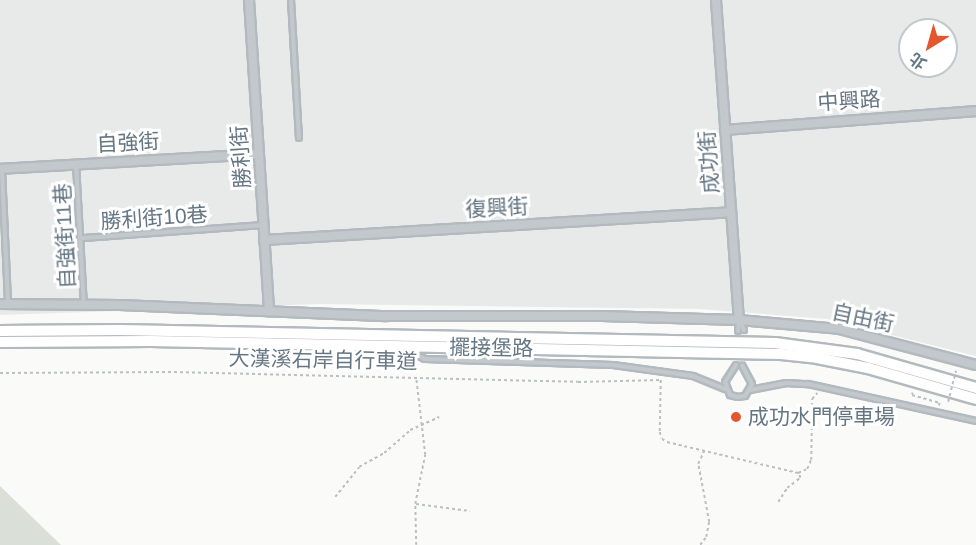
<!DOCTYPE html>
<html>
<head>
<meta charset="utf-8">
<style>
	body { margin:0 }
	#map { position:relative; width:976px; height:545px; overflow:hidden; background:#fafaf8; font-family:Arial,"Noto Sans TC",sans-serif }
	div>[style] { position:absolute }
	.built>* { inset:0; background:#e8e9e9 }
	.green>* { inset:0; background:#dadfd7 }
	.path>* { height:1.5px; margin-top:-0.75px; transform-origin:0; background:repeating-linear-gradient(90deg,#bbbfc2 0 3px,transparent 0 6px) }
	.roads { filter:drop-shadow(2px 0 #b3babf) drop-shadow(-2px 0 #b3babf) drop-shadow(0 2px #b3babf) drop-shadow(0 -2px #b3babf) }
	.lane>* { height:4px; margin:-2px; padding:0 2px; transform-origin:2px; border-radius:2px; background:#c3c8cc }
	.street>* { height:8px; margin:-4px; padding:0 4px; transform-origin:4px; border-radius:4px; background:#c3c8cc }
	.secondary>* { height:10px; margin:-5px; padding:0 5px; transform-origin:5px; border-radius:5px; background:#fff }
	.path-bridge>* { height:1.5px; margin-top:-0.75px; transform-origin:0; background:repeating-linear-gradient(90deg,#bbbfc2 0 3px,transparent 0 6px) }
	.dots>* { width:16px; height:16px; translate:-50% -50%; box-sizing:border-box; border:3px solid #fff; border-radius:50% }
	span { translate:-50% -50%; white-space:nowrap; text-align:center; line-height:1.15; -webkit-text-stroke:6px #fff; paint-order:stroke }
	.street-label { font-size:21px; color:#657683 }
	.poi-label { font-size:21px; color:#657683 }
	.left { translate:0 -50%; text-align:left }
	.north { position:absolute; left:898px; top:18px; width:60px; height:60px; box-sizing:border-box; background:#fff; border:2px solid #c1c8cd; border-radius:50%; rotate:217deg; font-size:16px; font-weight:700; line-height:24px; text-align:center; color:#657683 }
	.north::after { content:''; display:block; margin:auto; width:21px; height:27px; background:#e4572e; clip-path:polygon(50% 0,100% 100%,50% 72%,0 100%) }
</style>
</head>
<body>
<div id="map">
	<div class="built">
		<i style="clip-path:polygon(evenodd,0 0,976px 0,976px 356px,827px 319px,699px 309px,319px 304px,0 315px,0 0,910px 30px,946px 30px,946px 66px,910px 66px,910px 30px)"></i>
	</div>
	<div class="green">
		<i style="clip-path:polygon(0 486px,61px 545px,0 545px)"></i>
	</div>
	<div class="path">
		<i style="left:0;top:373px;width:174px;rotate:-0.3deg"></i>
		<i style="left:174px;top:372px;width:404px;rotate:1.4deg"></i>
		<i style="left:578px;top:382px;width:83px;rotate:-1.4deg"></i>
		<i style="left:661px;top:380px;width:52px;rotate:91.1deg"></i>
		<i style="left:660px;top:432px;width:7px;rotate:74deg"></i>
		<i style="left:662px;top:439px;width:6px;rotate:31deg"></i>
		<i style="left:667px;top:442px;width:135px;rotate:13.3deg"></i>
		<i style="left:798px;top:473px;width:10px;rotate:-24deg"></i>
		<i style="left:807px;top:469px;width:10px;rotate:-66deg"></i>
		<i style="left:811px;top:460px;width:61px;rotate:-89.1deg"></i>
		<i style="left:812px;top:399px;width:8px;rotate:-50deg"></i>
		<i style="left:913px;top:393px;width:2px;rotate:117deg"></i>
		<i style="left:912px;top:395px;width:29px;rotate:16deg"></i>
		<i style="left:940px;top:403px;width:3px;rotate:108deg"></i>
		<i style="left:335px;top:497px;width:38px;rotate:-51deg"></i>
		<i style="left:359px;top:467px;width:29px;rotate:-29deg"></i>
		<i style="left:384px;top:453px;width:35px;rotate:-41deg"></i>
		<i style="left:410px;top:430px;width:32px;rotate:-24deg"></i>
		<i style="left:778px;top:502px;width:17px;rotate:-57deg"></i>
		<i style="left:787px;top:488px;width:16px;rotate:-38deg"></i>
		<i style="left:800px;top:478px;width:5px;rotate:-101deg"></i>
		<i style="left:416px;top:504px;width:54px;rotate:7.4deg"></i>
		<i style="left:416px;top:545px;width:41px;rotate:-91.4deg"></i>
		<i style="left:415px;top:504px;width:50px;rotate:-78.5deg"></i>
		<i style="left:425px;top:455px;width:78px;rotate:-96.7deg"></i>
		<i style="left:700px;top:545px;width:10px;rotate:-53deg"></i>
		<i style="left:706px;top:537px;width:15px;rotate:-79deg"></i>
		<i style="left:709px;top:522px;width:59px;rotate:-100.7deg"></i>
		<i style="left:698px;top:464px;width:14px;rotate:-65deg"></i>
	</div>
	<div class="roads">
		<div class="lane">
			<i style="left:291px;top:0;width:138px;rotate:86.7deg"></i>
			<i style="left:76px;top:164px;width:141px;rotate:86.8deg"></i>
			<i style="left:2px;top:170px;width:133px;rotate:87.4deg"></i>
			<i style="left:82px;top:238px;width:180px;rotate:-4.1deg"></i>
			<i style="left:740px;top:321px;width:10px;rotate:66deg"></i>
			<i style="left:738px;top:331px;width:10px;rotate:-84deg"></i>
			<i style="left:408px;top:350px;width:19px;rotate:28deg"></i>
			<i style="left:425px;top:359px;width:188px;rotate:1.8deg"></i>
			<i style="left:613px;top:365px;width:81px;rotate:7.8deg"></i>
			<i style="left:693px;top:376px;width:35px;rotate:22deg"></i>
			<i style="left:736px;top:365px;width:20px;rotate:123deg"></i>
			<i style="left:725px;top:382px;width:14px;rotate:69deg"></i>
			<i style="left:730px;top:395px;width:8px;rotate:14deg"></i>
			<i style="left:738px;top:397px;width:7px;rotate:-8deg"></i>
			<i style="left:745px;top:396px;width:14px;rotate:-60deg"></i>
			<i style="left:752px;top:384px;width:21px;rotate:-118deg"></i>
			<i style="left:750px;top:390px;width:37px;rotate:-11deg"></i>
			<i style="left:786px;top:383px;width:22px;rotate:3deg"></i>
			<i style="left:808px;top:384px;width:172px;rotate:12.4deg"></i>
		</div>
		<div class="street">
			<i style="left:249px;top:0;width:312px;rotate:86.3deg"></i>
			<i style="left:716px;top:0;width:321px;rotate:85.9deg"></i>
			<i style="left:725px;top:130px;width:252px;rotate:-4.3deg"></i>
			<i style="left:0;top:169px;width:258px;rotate:-3.3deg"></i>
			<i style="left:264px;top:240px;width:468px;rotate:-3.4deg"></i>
			<i style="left:0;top:304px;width:120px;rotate:0.5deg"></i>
			<i style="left:120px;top:305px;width:267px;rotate:2.4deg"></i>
			<i style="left:387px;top:316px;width:215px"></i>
			<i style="left:602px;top:316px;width:137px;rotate:1.7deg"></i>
			<i style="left:739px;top:320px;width:100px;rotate:5.1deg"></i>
			<i style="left:839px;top:329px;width:142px;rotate:14.7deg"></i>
		</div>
		<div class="secondary">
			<i style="left:0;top:331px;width:120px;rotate:-0.5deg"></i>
			<i style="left:120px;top:330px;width:655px;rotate:1.14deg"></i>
			<i style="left:775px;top:343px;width:83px;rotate:7.6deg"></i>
			<i style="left:857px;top:354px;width:124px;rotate:15.9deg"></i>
			<i style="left:0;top:342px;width:151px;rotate:-0.4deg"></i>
			<i style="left:151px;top:341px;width:630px;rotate:1.18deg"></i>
			<i style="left:781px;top:354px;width:36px;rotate:6deg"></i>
			<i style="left:817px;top:358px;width:52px;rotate:11.1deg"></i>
			<i style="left:868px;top:368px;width:112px;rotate:16deg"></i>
		</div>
	</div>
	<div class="path-bridge">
		<i style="left:948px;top:402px;width:32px;rotate:-76deg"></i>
	</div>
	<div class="dots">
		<i style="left:736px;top:417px;background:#e4572e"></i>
	</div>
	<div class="street-label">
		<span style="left:849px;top:101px;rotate:-4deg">中興路</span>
		<span style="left:128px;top:143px;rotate:-3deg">自強街</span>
		<span style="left:241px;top:157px;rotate:-94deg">勝利街</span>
		<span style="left:709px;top:162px;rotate:-94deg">成功街</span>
		<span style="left:497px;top:208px;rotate:-3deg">復興街</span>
		<span style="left:154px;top:218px;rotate:-4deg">勝利街10巷</span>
		<span style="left:65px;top:236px;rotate:-93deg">自強街11巷</span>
		<span style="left:863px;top:318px;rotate:12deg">自由街</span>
		<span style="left:491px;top:348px;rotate:1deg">擺接堡路</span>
		<span style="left:323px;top:360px;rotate:1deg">大漢溪右岸自行車道</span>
	</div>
	<div class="poi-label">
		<span class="left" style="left:748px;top:417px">成功水門停車場</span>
	</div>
	<div class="north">北</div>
</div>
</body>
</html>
